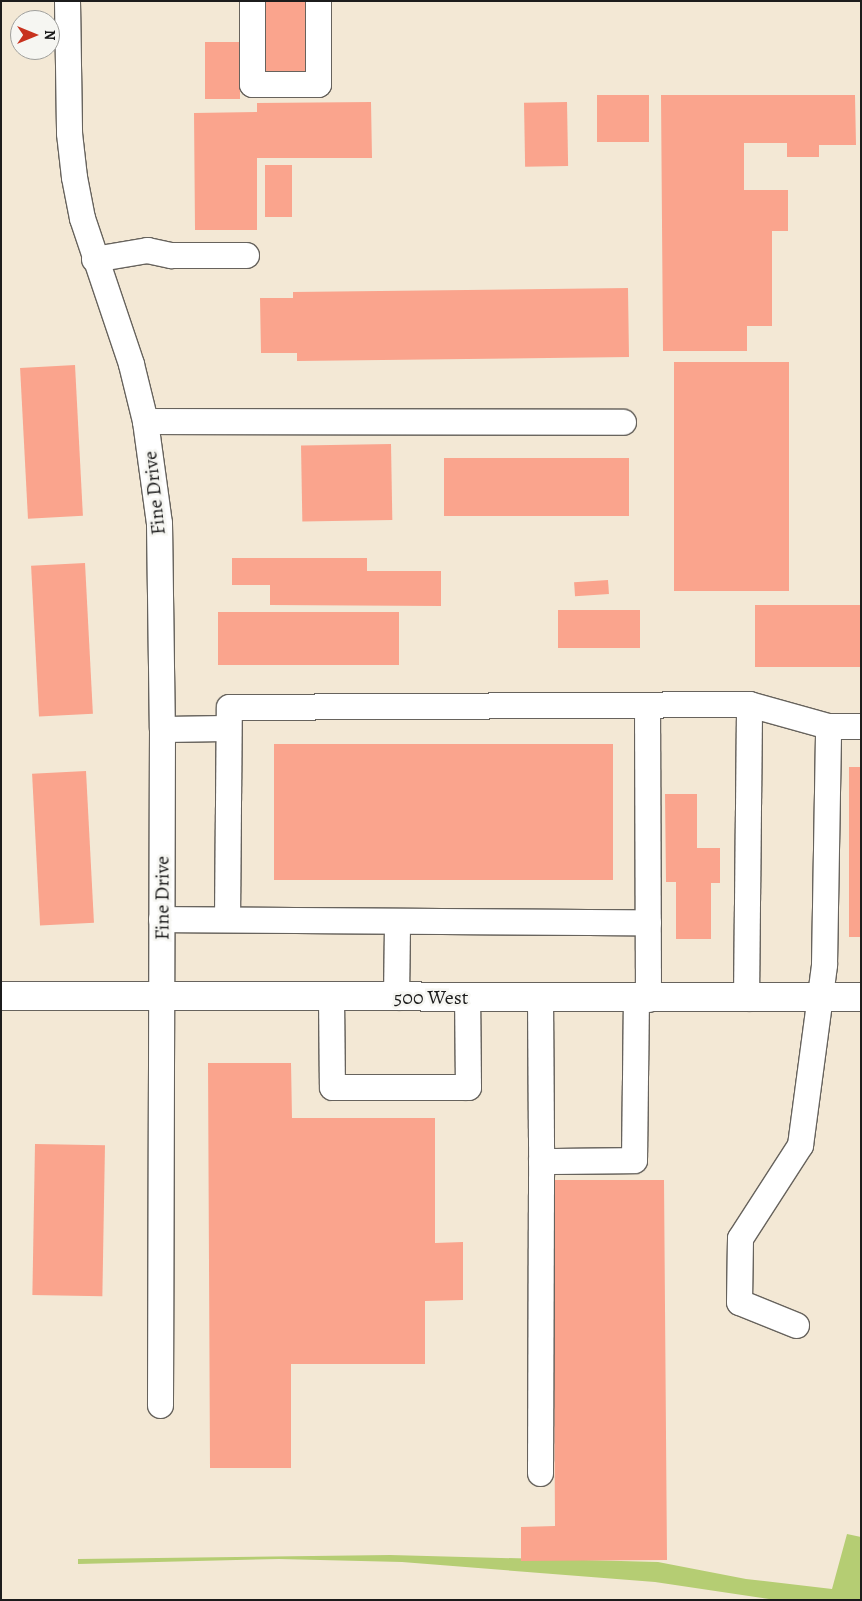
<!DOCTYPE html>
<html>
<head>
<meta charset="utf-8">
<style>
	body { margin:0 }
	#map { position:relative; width:862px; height:1601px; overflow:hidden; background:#f3e8d5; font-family:Alegreya,serif }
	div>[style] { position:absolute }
	.green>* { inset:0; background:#b5cd73 }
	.building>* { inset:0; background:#faa48d; transform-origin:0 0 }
	.roads { filter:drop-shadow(1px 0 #67635d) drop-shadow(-1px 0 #67635d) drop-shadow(0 1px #67635d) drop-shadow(0 -1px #67635d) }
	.minor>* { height:25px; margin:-12.5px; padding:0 12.5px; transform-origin:12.5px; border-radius:12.5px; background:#fff }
	.major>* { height:28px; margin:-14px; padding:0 14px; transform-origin:14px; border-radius:14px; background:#fff }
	span { translate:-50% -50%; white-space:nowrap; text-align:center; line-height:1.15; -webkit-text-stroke:5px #f6f6f2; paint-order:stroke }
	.street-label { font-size:20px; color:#1c1c1c }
	.frame { position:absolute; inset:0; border:2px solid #1c1c1c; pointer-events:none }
	.north { position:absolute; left:10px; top:10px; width:50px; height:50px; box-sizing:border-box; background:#f6f6f2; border:1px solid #9f9f9c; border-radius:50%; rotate:90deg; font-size:14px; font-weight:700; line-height:20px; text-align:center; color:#1c1c1c }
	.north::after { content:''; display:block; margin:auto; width:18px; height:22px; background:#c8321e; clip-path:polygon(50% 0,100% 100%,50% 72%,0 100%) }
</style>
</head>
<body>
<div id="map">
	<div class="green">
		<i style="clip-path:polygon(847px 1534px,861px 1537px,861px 1600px,776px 1600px,655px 1582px,402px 1562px,279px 1559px,78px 1564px,78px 1559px,390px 1555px,658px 1562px,746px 1579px,832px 1589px)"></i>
	</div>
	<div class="building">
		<i style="left:262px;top:1px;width:47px;height:74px"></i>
		<i style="left:240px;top:42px;width:57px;height:35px;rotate:90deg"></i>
		<i style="left:597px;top:95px;width:52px;height:47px"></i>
		<i style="clip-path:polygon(661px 95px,855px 95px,856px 145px,819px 145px,819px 157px,787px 157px,787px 143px,744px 143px,744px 190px,788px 190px,788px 231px,772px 231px,772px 326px,747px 326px,747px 351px,663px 351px)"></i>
		<i style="clip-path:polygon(371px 102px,372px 158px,257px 158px,257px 230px,195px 230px,194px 113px,257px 112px,257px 103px)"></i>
		<i style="left:567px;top:102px;width:64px;height:43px;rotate:89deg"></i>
		<i style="left:265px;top:165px;width:27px;height:52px"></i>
		<i style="clip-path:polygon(628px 288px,629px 357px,297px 361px,297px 353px,261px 353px,260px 298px,293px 298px,293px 292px)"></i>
		<i style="left:674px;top:362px;width:115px;height:229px"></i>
		<i style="left:75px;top:365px;width:151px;height:55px;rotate:87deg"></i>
		<i style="left:391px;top:444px;width:76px;height:90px;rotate:89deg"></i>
		<i style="left:629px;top:458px;width:58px;height:185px;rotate:90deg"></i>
		<i style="clip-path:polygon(232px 558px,367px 558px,367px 571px,441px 571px,441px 606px,270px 605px,270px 585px,232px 585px)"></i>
		<i style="left:85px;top:563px;width:151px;height:54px;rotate:87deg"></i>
		<i style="left:608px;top:580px;width:14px;height:34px;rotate:86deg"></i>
		<i style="left:755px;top:605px;width:106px;height:62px"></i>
		<i style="left:640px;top:610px;width:38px;height:82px;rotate:90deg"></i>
		<i style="left:399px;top:612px;width:53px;height:181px;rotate:90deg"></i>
		<i style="left:274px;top:744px;width:339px;height:136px"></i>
		<i style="left:849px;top:767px;width:12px;height:170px"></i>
		<i style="left:86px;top:771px;width:152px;height:54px;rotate:87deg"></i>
		<i style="clip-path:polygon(665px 794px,697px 794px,697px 848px,720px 848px,720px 883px,711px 883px,711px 939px,676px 939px,676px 882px,666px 882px)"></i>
		<i style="clip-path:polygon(208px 1063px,291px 1063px,292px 1118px,435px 1118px,435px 1243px,463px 1242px,463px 1300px,425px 1301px,425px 1364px,291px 1364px,291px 1468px,210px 1468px)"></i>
		<i style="left:35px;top:1144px;width:70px;height:151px;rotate:1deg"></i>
		<i style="clip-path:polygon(553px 1180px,664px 1180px,667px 1560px,521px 1561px,521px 1527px,555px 1526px)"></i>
	</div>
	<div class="roads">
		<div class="minor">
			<i style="left:67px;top:1px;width:132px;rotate:89.1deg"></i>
			<i style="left:69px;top:133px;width:44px;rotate:83.5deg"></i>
			<i style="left:74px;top:177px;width:42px;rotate:79deg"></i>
			<i style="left:82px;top:218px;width:154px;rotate:71.4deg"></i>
			<i style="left:131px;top:364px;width:59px;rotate:76.2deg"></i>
			<i style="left:145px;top:421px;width:103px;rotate:82.2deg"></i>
			<i style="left:159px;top:523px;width:206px;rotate:89.2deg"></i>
			<i style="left:162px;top:729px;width:676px;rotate:90.17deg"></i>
			<i style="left:252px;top:1px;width:83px;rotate:90deg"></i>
			<i style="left:252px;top:84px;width:66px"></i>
			<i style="left:318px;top:84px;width:83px;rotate:-90deg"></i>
			<i style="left:94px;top:259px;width:54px;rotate:-9.6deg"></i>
			<i style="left:147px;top:250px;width:25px;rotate:12deg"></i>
			<i style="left:171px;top:255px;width:75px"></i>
			<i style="left:145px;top:421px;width:478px;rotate:0.1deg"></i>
			<i style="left:647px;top:705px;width:294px;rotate:89.8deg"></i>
			<i style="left:162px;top:729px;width:66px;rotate:-0.9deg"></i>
			<i style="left:161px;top:919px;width:487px;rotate:0.4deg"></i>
			<i style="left:227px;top:919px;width:212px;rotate:-89.5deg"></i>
			<i style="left:229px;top:707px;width:520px;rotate:-0.33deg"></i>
			<i style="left:749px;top:704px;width:82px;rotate:15.6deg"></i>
			<i style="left:828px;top:726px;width:33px"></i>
			<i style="left:331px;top:997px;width:90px;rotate:89.4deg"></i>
			<i style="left:332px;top:1087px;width:136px"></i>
			<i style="left:468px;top:1087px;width:90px;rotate:-90.6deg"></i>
			<i style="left:396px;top:997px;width:75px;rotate:-89.2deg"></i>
			<i style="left:540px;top:998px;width:163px;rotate:89.6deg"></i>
			<i style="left:541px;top:1161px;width:93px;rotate:-0.6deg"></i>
			<i style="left:634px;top:1160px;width:162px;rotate:-89.3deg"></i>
			<i style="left:746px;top:998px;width:294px;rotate:-89.4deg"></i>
			<i style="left:796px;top:1325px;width:61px;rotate:-158deg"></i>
			<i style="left:739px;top:1302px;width:64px;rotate:-89.1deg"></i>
			<i style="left:740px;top:1238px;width:111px;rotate:-57.2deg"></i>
			<i style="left:800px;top:1145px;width:183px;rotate:-82.4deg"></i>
			<i style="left:824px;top:964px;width:238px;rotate:-89deg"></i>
			<i style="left:540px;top:1473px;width:312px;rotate:-89.8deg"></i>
		</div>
		<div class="major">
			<i style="left:1px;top:996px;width:860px;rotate:0.07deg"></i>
		</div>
	</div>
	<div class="street-label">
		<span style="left:154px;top:493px;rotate:-96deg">Fine Drive</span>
		<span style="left:162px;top:898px;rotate:-90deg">Fine Drive</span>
		<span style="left:431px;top:997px">500 West</span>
	</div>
	<div class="frame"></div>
	<div class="north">N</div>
</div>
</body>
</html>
